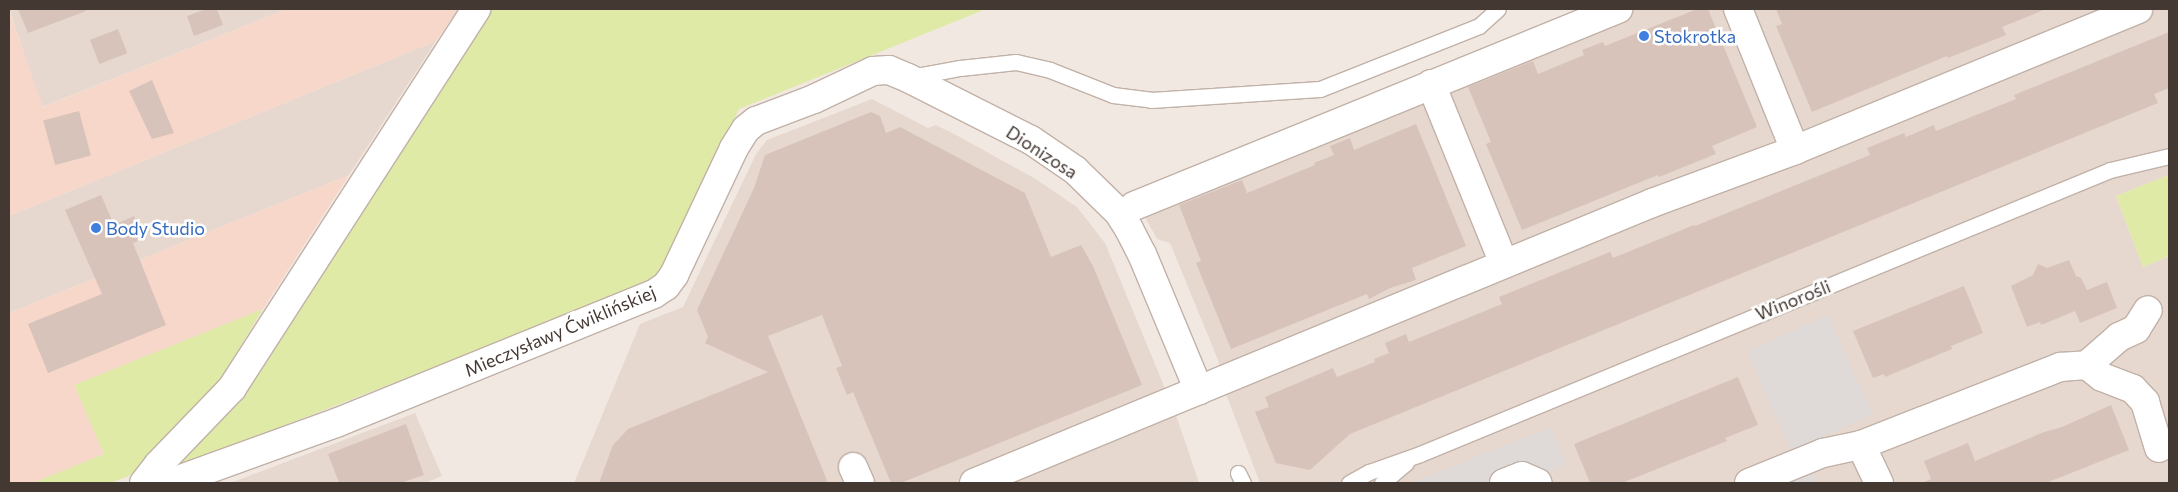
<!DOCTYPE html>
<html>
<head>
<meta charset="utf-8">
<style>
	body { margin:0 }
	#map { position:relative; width:2178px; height:492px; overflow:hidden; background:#f2e8e2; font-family:Commissioner,sans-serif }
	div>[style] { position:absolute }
	.residential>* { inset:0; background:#e7d8cf }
	.commercial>* { inset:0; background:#f7d7ca }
	.green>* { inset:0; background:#e0eaa7 }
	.parking>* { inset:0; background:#dfdad8; transform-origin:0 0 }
	.building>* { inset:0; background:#d7c3ba; transform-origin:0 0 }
	.roads { filter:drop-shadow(1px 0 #c1b1a7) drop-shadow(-1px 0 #c1b1a7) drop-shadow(0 1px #c1b1a7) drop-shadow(0 -1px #c1b1a7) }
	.lane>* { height:15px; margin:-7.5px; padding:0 7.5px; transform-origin:7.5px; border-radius:7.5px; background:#fff }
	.street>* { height:28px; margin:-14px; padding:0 14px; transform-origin:14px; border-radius:14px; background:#fff }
	.dots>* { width:14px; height:14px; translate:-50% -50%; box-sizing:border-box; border:2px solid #fff; border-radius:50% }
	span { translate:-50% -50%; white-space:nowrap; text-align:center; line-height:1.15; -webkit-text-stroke:5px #fff; paint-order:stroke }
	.shop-label { font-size:18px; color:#366cbe }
	.left { translate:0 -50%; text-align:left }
	.street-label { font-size:18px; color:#443832 }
	.frame { position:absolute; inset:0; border:10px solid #443832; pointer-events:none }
</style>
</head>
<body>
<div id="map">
	<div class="residential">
		<i style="clip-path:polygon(9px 9px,287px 9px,42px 107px)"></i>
		<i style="clip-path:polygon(1587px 9px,2169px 9px,2169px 175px,2116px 196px,2143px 267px,2169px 256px,2169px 483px,1260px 483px,1226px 394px,1218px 360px,1170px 243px,1157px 239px,1133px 195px,1424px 77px,1433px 67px,1437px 70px)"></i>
		<i style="clip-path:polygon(436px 41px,349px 175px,9px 313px,9px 216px)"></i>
		<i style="clip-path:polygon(872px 99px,928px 128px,936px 125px,958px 136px,1034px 178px,1077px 207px,1105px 243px,1176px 415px,1199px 483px,574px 483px,640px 324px,683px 307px,756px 154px,767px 140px)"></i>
		<i style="clip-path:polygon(415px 413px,442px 476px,425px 483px,230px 483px)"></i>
	</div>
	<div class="commercial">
		<i style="clip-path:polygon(287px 9px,458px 9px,436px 41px,9px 216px,9px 11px,43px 107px)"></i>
		<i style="clip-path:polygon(349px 175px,263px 309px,74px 385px,104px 454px,33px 483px,9px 483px,9px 313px)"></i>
	</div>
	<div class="green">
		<i style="clip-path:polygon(492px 9px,986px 9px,739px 109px,673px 251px,656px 280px,176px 468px,240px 397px)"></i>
		<i style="clip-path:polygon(2169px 175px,2169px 256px,2143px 267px,2116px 196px)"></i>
		<i style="clip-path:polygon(263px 309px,214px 390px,151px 457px,129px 476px,110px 483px,33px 483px,104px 454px,74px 385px)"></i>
	</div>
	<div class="parking">
		<i style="left:1828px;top:315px;width:109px;height:89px;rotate:66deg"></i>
		<i style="clip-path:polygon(1551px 427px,1566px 464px,1525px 483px,1411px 483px)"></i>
		<i style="clip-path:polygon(1812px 472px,1817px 483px,1786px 483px)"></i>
	</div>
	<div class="building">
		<i style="clip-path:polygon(18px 9px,86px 9px,86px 11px,28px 33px)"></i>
		<i style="clip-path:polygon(206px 9px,217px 9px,223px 25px,194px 36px,187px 16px)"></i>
		<i style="clip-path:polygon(1697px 9px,1708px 9px,1757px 127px,1712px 146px,1716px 154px,1659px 177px,1658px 175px,1522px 230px,1486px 144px,1491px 142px,1468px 87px,1533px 61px,1538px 74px,1584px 55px,1582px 50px,1603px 42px,1605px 46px)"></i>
		<i style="clip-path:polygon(1776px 9px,2046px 9px,2002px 27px,2006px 35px,1948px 58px,1947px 56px,1812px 112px,1776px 26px,1782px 24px)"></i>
		<i style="left:118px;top:29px;width:26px;height:30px;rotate:69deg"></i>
		<i style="clip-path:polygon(2169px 32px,2169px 88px,2154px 94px,2158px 103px,1350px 434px,1310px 470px,1276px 463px,1255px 412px,1269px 407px,1265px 397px,1333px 368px,1337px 377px,1375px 362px,1374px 359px,1389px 353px,1385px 343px,1406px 334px,1409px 342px,1502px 304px,1499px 297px,1610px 252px,1613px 258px,1694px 225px,1695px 226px,1870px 155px,1867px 148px,1904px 133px,1906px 137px,1934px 125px,1936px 131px,2016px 99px,2014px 95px)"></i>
		<i style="clip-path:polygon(152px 80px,174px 133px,152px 139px,129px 91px)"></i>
		<i style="left:79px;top:111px;width:46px;height:37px;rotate:75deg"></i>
		<i style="clip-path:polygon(871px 112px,880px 116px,886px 133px,900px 127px,1025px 193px,1051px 257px,1081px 245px,1093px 266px,1142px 385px,901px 483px,891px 483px,853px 392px,847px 395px,836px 368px,842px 366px,822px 315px,768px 336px,828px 483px,599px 483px,613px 445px,628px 429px,768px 372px,705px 343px,708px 337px,697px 310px,754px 188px,765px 155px)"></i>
		<i style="clip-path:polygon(1416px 124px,1466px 246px,1412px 268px,1416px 280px,1390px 288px,1369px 299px,1367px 294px,1231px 349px,1196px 263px,1201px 261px,1179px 205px,1242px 180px,1247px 193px,1315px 165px,1314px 163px,1334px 155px,1330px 146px,1350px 138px,1354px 150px)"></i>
		<i style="clip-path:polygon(101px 195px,114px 225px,134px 216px,143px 239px,133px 243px,166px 325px,48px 373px,28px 324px,102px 294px,65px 210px)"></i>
		<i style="clip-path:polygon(2069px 260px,2076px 276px,2081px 278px,2087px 290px,2107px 282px,2117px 308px,2080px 323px,2075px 311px,2041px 325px,2040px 322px,2027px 327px,2011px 286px,2033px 275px,2038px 264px,2047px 268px)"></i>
		<i style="clip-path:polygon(1964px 286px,1983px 333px,1951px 346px,1952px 349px,1885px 377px,1884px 374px,1873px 378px,1853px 331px)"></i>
		<i style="clip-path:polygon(1738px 377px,1758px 425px,1725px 438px,1727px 441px,1622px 483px,1590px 483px,1574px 444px)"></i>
		<i style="clip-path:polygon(2111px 405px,2129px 450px,2046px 483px,1922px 483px,1931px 479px,1924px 461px,1968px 443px,1975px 461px,2044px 432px,2062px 427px)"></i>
		<i style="clip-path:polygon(406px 424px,424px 475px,401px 483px,339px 483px,328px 454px)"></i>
	</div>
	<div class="roads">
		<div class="lane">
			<i style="left:911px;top:77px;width:50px;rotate:-10.4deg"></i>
			<i style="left:960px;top:68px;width:56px;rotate:-6.1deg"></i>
			<i style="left:1016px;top:62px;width:35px;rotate:13deg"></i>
			<i style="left:1050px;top:70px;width:68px;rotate:21.6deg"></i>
			<i style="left:1113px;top:95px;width:38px;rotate:7deg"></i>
			<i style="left:1151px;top:100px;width:169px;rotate:-3.7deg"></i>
			<i style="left:1320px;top:89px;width:171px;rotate:-21.6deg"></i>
			<i style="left:1479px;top:26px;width:25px;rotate:-42deg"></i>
			<i style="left:1238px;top:473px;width:11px;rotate:63deg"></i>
			<i style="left:1349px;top:483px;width:23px;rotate:-29deg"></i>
			<i style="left:1369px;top:472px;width:54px;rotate:-19.4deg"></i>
			<i style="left:1420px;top:454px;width:746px;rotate:-22.37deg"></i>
			<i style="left:2110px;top:170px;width:61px;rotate:-13.3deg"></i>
			<i style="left:1382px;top:483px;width:31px;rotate:-40deg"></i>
		</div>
		<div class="street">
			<i style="left:1738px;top:9px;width:152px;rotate:68deg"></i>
			<i style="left:1431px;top:84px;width:194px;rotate:67.9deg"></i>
			<i style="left:1134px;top:206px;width:523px;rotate:-22.15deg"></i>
			<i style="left:2087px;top:365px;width:19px;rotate:39deg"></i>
			<i style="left:2102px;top:377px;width:33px;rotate:21deg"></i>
			<i style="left:2133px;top:389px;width:18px;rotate:47deg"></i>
			<i style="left:2145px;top:402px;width:48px;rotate:73.1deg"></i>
			<i style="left:1861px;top:445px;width:214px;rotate:-21.4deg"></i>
			<i style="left:2060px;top:367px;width:27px;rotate:-4deg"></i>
			<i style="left:2087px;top:365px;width:43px;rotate:-41.2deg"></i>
			<i style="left:2119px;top:337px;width:19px;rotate:-25deg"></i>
			<i style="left:2136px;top:329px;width:22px;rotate:-58deg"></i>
			<i style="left:853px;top:467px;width:17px;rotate:66deg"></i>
			<i style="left:144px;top:483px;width:23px;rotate:-52deg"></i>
			<i style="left:158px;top:465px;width:107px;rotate:-46.1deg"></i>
			<i style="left:232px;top:388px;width:451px;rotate:-57.2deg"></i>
			<i style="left:170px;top:483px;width:177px;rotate:-19.9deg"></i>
			<i style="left:336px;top:423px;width:343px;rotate:-22.1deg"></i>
			<i style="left:654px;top:294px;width:14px;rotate:-34deg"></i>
			<i style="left:666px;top:286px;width:14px;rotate:-54deg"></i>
			<i style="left:674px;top:275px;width:140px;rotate:-64.7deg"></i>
			<i style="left:734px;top:148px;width:22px;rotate:-58deg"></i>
			<i style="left:746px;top:129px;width:13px;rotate:-39deg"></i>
			<i style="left:756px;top:121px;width:62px;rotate:-20.8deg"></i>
			<i style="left:814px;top:99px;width:65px;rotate:-25.4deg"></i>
			<i style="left:873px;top:71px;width:16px;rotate:-4deg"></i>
			<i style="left:889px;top:70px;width:21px;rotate:23deg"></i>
			<i style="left:908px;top:78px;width:138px;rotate:26.8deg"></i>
			<i style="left:1031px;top:140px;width:53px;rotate:34.3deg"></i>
			<i style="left:1075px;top:170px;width:62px;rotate:44.3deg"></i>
			<i style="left:1119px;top:213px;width:19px;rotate:58deg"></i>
			<i style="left:1129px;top:229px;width:28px;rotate:63deg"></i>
			<i style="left:1142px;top:254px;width:148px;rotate:67.4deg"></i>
			<i style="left:974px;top:483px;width:734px;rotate:-22.44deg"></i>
			<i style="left:1652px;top:203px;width:153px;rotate:-20.3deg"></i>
			<i style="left:1795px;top:150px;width:371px;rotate:-22.3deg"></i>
			<i style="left:1504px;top:483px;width:19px;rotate:-21deg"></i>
			<i style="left:1522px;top:476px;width:17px;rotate:24deg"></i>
			<i style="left:1749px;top:483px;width:80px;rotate:-22.1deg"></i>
			<i style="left:1823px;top:453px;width:39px;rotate:-12deg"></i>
			<i style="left:1861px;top:445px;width:42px;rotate:64.7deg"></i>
		</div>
	</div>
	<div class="dots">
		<i style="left:1644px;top:36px;background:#3f7fe0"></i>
		<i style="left:96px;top:228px;background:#3f7fe0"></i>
	</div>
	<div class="shop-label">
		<span class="left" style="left:1654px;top:36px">Stokrotka</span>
		<span class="left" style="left:106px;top:228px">Body Studio</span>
	</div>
	<div class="street-label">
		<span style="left:1042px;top:152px;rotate:33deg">Dionizosa</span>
		<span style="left:1793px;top:300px;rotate:-22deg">Winorośli</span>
		<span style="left:560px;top:331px;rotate:-23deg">Mieczysławy Ćwiklińskiej</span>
	</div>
	<div class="frame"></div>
</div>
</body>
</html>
